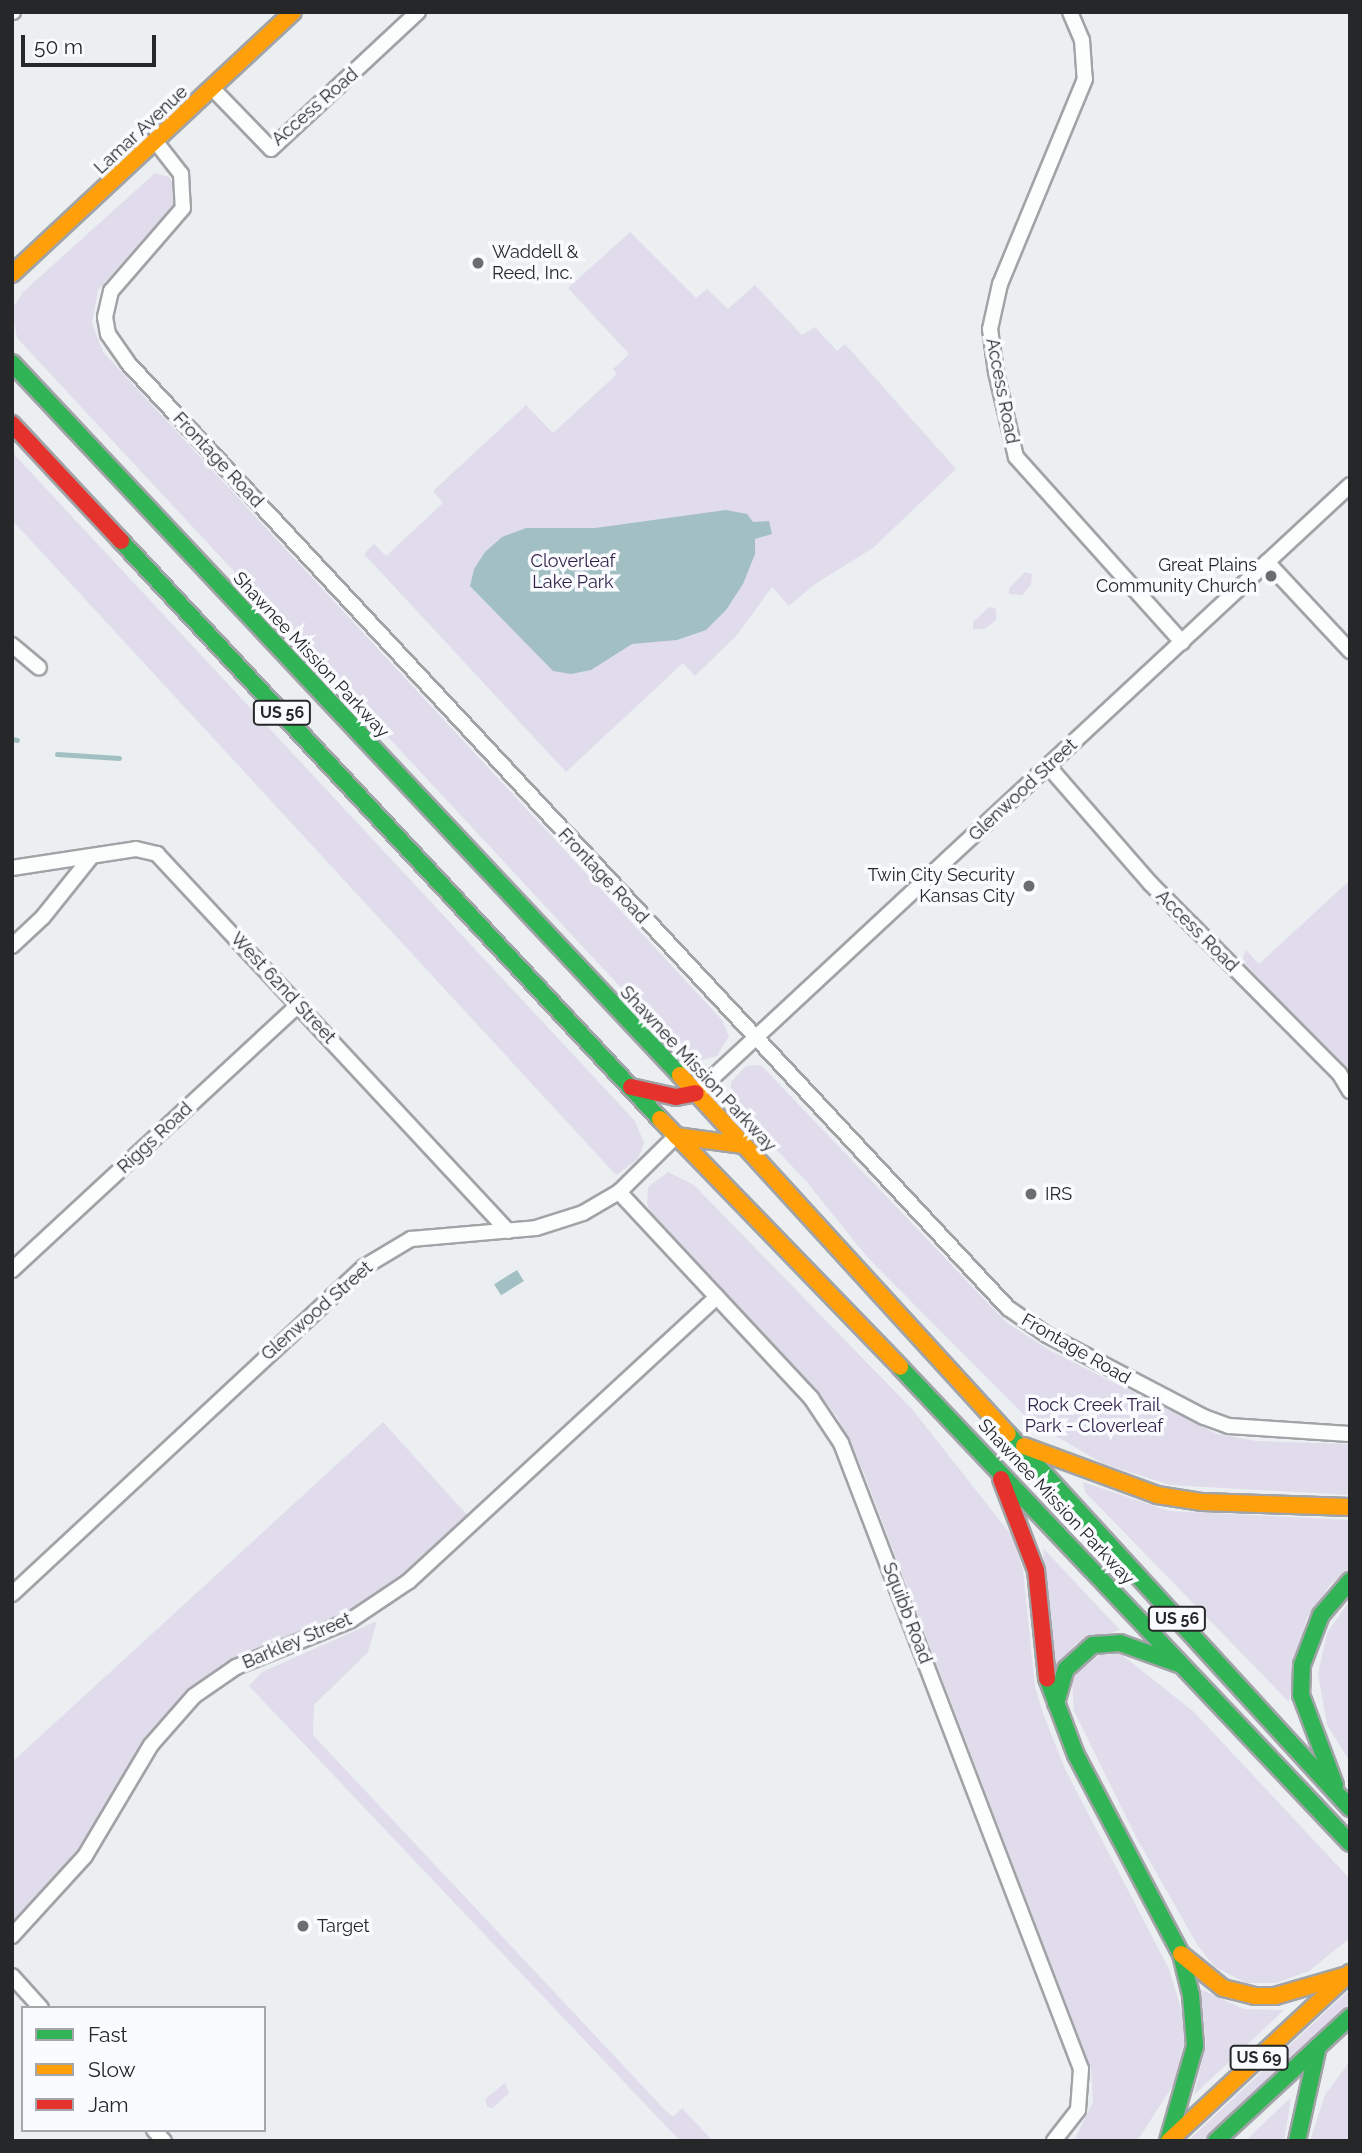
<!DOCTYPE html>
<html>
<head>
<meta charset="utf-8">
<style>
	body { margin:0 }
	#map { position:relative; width:1362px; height:2153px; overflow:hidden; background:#eceff2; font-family:Raleway,sans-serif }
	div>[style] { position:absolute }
	.green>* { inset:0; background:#e0dceb }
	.water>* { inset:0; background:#a2c0c4; transform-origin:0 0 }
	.stream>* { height:5px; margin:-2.5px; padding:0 2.5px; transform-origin:2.5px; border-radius:2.5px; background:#a2c0c4 }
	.roads { filter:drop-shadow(2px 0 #a1a3a6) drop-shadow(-2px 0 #a1a3a6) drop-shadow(0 2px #a1a3a6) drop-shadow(0 -2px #a1a3a6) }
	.street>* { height:14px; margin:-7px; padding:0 7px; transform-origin:7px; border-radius:7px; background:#fcfdfd }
	.fast>* { height:16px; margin:-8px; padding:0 8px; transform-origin:8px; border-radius:8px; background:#30b455 }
	.slow>* { height:16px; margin:-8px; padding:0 8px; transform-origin:8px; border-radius:8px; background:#ff9f0a }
	.jam>* { height:16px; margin:-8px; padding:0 8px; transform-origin:8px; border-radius:8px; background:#e5322d }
	.dots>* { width:19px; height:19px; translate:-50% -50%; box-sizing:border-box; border:4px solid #f9fbff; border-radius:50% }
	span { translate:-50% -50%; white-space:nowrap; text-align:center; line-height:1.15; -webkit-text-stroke:7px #f9fbff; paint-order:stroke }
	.shield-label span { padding:2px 5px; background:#f9fbff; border:2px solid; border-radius:5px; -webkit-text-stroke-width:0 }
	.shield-label { font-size:16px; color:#252729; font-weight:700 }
	.street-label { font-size:18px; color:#252729 }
	.poi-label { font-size:18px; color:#252729 }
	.left { translate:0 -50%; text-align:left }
	.right { translate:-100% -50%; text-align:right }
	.park-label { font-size:18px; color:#311f48 }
	.frame { position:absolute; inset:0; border:14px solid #252729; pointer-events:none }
	.legend { position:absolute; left:21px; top:2006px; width:245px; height:126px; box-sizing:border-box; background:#f9fbff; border:2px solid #a4a6a9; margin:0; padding:9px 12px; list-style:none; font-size:21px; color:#252729 }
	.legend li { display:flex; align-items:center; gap:14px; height:35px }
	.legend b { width:35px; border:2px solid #a4a6a9 }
	.scale { position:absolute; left:21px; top:35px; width:135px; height:32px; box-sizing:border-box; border:4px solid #252729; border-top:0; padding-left:9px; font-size:21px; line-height:24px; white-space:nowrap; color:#252729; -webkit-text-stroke:5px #f9fbff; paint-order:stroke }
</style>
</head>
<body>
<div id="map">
	<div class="green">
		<i style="clip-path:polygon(155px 173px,169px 177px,174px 184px,173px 205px,98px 290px,92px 323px,103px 352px,722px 1020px,729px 1036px,717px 1056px,702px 1060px,689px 1057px,637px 1005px,17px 338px,12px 309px,23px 292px)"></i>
		<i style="clip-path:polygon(630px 232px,696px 298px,707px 289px,728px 309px,755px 285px,802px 335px,815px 327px,837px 351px,845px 344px,956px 469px,873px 548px,815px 584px,789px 606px,772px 587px,737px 635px,695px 676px,683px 663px,566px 772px,364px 554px,374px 544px,386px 556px,443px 503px,433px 491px,526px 405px,553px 433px,617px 374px,613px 369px,629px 354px,568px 288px)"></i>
		<i style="clip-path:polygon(12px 452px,635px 1121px,644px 1143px,638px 1159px,616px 1175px,12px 520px)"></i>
		<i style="clip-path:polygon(1025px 572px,1032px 574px,1031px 585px,1022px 595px,1009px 594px,1009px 588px)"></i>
		<i style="clip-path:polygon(989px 607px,996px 609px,996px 620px,985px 629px,973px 629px,973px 622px)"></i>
		<i style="clip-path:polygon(1350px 880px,1350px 1076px,1242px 960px,1246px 950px,1259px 964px)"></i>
		<i style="clip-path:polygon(761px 1065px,1006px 1322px,1049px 1350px,1217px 1434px,1256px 1441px,1350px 1444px,1350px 1495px,1170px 1485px,1102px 1463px,1030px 1421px,867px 1257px,806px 1181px,737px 1108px,731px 1100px,731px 1082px,746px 1066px)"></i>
		<i style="clip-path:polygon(668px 1172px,694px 1185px,912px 1409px,1012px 1536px,1023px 1570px,1035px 1687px,1043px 1713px,1065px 1769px,1169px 1969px,1182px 2012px,1185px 2040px,1174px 2084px,1137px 2141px,1074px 2141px,1093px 2102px,1091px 2069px,863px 1471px,837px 1417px,814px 1387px,652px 1215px,647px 1204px,648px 1187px)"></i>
		<i style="clip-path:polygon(383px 1422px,468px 1516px,419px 1563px,366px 1602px,305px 1633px,227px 1664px,184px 1696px,143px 1743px,88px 1839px,12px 1923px,12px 1762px)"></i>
		<i style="clip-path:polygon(1083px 1482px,1169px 1511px,1350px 1520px,1350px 1568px,1330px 1585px,1306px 1620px,1289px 1702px,1085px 1492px)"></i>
		<i style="clip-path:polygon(1043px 1548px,1120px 1630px,1077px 1643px,1057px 1665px,1052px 1664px)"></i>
		<i style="clip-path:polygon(1350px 1600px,1350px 1762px,1327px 1725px,1318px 1674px,1327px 1633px)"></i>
		<i style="clip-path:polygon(377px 1621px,368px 1652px,314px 1705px,313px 1735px,665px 2110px,673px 2117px,682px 2108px,713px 2141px,680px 2141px,249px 1686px,262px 1672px)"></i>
		<i style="clip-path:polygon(1121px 1654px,1194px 1712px,1350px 1879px,1350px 1938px,1309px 1971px,1276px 1983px,1246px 1983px,1215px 1967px,1198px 1946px,1136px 1837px,1074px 1711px,1072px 1683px,1078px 1672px,1100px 1655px)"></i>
		<i style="clip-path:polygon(1200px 1989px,1244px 2009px,1284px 2010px,1194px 2095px,1206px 2043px)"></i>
		<i style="clip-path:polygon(1350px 1989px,1350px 2004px,1203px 2141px,1188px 2141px)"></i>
		<i style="clip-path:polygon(1350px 2061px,1350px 2141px,1310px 2141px,1325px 2095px)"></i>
		<i style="clip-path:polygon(505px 2083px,509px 2093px,493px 2108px,487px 2107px,485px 2099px)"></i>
		<i style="clip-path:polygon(1291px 2099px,1284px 2141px,1245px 2141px,1288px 2100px)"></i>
	</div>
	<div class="water">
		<i style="clip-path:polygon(726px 510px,747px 514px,753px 522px,769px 521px,772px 534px,755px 539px,755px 554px,743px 584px,726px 610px,706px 630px,677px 640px,632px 644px,591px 670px,571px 674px,553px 671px,470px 586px,474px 569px,485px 552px,502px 537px,526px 528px,595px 528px)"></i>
		<i style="left:517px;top:1270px;width:13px;height:27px;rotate:58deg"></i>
	</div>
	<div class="stream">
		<i style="left:12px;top:739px;width:5px;rotate:11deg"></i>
		<i style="left:57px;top:754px;width:62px;rotate:3.7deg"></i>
	</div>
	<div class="roads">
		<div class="street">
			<i style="left:12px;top:12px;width:1px"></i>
			<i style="left:1070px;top:12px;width:30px;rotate:67deg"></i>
			<i style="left:1082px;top:40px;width:39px;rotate:86deg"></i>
			<i style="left:1085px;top:79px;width:222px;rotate:112.5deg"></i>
			<i style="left:1000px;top:284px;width:46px;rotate:102.5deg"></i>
			<i style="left:990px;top:329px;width:43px;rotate:82.1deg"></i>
			<i style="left:996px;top:372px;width:87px;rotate:76.8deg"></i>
			<i style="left:1016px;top:457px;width:249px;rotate:48.1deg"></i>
			<i style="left:214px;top:90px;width:82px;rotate:46deg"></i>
			<i style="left:271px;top:149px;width:201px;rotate:-43deg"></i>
			<i style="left:156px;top:142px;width:41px;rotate:52deg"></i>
			<i style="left:181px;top:174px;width:34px;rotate:87deg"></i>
			<i style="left:183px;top:208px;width:110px;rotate:130.9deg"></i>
			<i style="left:111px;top:291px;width:27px;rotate:103deg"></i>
			<i style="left:105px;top:317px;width:17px;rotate:80deg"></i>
			<i style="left:108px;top:334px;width:35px;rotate:55deg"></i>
			<i style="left:128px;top:363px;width:1291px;rotate:47.04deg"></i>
			<i style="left:1008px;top:1308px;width:47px;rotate:34.7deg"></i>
			<i style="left:1047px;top:1335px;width:177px;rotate:27.6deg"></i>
			<i style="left:1204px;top:1417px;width:27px;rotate:20deg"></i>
			<i style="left:1229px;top:1426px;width:121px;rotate:3.8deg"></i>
			<i style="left:1267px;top:562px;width:122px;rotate:47deg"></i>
			<i style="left:12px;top:645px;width:35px;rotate:40deg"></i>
			<i style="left:1048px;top:766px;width:155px;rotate:48.9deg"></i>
			<i style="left:1150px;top:883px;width:268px;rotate:45.2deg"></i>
			<i style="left:1339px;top:1073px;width:21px;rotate:59deg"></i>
			<i style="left:12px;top:868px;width:125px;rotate:-8.7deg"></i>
			<i style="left:136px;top:849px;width:22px;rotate:13deg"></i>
			<i style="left:157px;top:854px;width:515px;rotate:47.05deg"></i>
			<i style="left:12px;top:946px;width:42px;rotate:-43.1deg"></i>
			<i style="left:43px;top:917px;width:77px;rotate:-51.3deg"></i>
			<i style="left:696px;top:1093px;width:893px;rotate:-42.91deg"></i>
			<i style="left:619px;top:1192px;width:282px;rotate:47deg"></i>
			<i style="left:811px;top:1398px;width:54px;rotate:56.3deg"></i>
			<i style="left:841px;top:1443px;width:670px;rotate:69.02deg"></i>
			<i style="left:1081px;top:2069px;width:41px;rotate:94.2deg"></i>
			<i style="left:1078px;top:2110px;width:39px;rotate:128deg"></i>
			<i style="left:12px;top:1270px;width:390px;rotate:-42.8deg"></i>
			<i style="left:12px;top:1594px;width:480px;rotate:-42.9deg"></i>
			<i style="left:364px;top:1267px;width:55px;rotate:-30.8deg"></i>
			<i style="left:411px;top:1239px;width:125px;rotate:-5deg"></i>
			<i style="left:536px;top:1228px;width:49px;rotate:-17.7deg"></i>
			<i style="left:583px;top:1213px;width:42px;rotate:-30.3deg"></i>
			<i style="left:619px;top:1192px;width:80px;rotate:-44.5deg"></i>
			<i style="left:12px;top:1936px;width:108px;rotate:-47.6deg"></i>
			<i style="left:85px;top:1856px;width:129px;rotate:-59.3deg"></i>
			<i style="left:151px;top:1745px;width:65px;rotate:-48.7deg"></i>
			<i style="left:194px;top:1696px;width:51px;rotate:-34.6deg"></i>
			<i style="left:236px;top:1667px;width:124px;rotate:-22.2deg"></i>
			<i style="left:351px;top:1620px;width:70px;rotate:-33.9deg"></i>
			<i style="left:409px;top:1581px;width:419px;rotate:-42.7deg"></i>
			<i style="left:12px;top:1976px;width:43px;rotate:47.8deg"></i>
			<i style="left:154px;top:2130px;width:15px;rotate:48deg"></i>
		</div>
		<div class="fast">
			<i style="left:12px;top:363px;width:976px;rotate:46.83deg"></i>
			<i style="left:121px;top:541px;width:790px;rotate:47deg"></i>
			<i style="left:900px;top:1367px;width:655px;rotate:46.61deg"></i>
			<i style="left:1008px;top:1434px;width:507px;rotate:47.56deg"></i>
			<i style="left:1047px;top:1678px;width:82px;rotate:69.4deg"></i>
			<i style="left:1076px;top:1755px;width:225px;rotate:62.2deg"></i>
			<i style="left:1181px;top:1954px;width:42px;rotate:76.3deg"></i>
			<i style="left:1191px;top:1995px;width:51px;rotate:85.5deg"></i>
			<i style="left:1195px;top:2046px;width:99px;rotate:105.9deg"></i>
			<i style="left:1056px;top:1703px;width:35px;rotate:-74deg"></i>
			<i style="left:1066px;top:1669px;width:36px;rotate:-42deg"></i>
			<i style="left:1093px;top:1645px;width:27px;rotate:-4deg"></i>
			<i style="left:1120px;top:1643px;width:65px;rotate:19.8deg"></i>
			<i style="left:1335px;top:1785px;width:96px;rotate:-110.7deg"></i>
			<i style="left:1301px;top:1695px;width:30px;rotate:-88deg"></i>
			<i style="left:1302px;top:1665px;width:53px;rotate:-69.2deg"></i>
			<i style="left:1321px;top:1615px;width:45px;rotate:-49.5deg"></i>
			<i style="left:1216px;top:2141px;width:183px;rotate:-42.8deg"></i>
			<i style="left:1297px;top:2141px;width:97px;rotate:-77.5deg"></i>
		</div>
		<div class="slow">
			<i style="left:12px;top:274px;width:384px;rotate:-43deg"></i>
			<i style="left:680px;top:1075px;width:486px;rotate:47.6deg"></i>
			<i style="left:660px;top:1119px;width:345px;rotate:45.9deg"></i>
			<i style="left:676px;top:1136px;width:68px;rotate:7.7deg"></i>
			<i style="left:1024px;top:1446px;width:142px;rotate:20.2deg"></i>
			<i style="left:1157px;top:1495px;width:46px;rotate:8.8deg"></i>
			<i style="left:1202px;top:1502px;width:148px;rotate:1.9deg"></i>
			<i style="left:1181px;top:1954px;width:54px;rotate:39deg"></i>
			<i style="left:1223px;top:1988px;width:33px;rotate:14deg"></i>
			<i style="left:1255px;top:1996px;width:20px"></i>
			<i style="left:1275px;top:1996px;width:72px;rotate:-16.2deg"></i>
			<i style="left:1169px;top:2141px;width:247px;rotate:-42.9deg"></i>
		</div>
		<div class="jam">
			<i style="left:12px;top:424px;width:160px;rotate:47deg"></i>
			<i style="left:631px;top:1087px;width:46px;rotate:12.5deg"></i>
			<i style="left:676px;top:1097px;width:20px;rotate:-11deg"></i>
			<i style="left:1001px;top:1479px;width:97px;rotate:69deg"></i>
			<i style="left:1036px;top:1570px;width:109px;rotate:84.2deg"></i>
		</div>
	</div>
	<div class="dots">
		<i style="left:478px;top:263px;background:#6b6d6f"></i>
		<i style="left:1271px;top:576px;background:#6b6d6f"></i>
		<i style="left:1029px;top:886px;background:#6b6d6f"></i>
		<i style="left:1031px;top:1194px;background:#6b6d6f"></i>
		<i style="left:303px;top:1926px;background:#6b6d6f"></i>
	</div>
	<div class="shield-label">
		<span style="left:282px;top:713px">US 56</span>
		<span style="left:1177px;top:1619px">US 56</span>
		<span style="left:1259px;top:2058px">US 69</span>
	</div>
	<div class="street-label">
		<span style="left:315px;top:107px;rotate:-41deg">Access Road</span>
		<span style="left:141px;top:130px;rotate:-43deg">Lamar Avenue</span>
		<span style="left:1002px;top:391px;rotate:79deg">Access Road</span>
		<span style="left:218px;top:460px;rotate:47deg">Frontage Road</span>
		<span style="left:311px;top:655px;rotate:47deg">Shawnee Mission Parkway</span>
		<span style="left:1023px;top:790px;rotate:-43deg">Glenwood Street</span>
		<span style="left:603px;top:876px;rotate:47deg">Frontage Road</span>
		<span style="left:1197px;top:931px;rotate:45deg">Access Road</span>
		<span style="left:283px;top:988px;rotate:47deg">West 62nd Street</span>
		<span style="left:698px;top:1069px;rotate:47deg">Shawnee Mission Parkway</span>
		<span style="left:155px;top:1138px;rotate:-43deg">Riggs Road</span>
		<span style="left:317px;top:1311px;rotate:-41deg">Glenwood Street</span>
		<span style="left:1076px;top:1349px;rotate:30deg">Frontage Road</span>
		<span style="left:1056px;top:1502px;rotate:47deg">Shawnee Mission Parkway</span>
		<span style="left:907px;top:1613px;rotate:69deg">Squibb Road</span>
		<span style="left:297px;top:1641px;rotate:-23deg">Barkley Street</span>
	</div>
	<div class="poi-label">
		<span class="left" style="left:492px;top:263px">Waddell &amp;<br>Reed, Inc.</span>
		<span class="right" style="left:1257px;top:576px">Great Plains<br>Community Church</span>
		<span class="right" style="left:1015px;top:886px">Twin City Security<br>Kansas City</span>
		<span class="left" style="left:1045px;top:1194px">IRS</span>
		<span class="left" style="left:317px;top:1926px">Target</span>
	</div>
	<div class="park-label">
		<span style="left:573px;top:572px">Cloverleaf<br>Lake Park</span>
		<span style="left:1094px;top:1416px">Rock Creek Trail<br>Park - Cloverleaf</span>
	</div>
	<div class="frame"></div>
	<ul class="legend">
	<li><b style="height:9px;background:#30b455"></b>Fast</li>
	<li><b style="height:9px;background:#ff9f0a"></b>Slow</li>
	<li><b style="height:9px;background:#e5322d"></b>Jam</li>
	</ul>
	<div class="scale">50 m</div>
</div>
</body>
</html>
